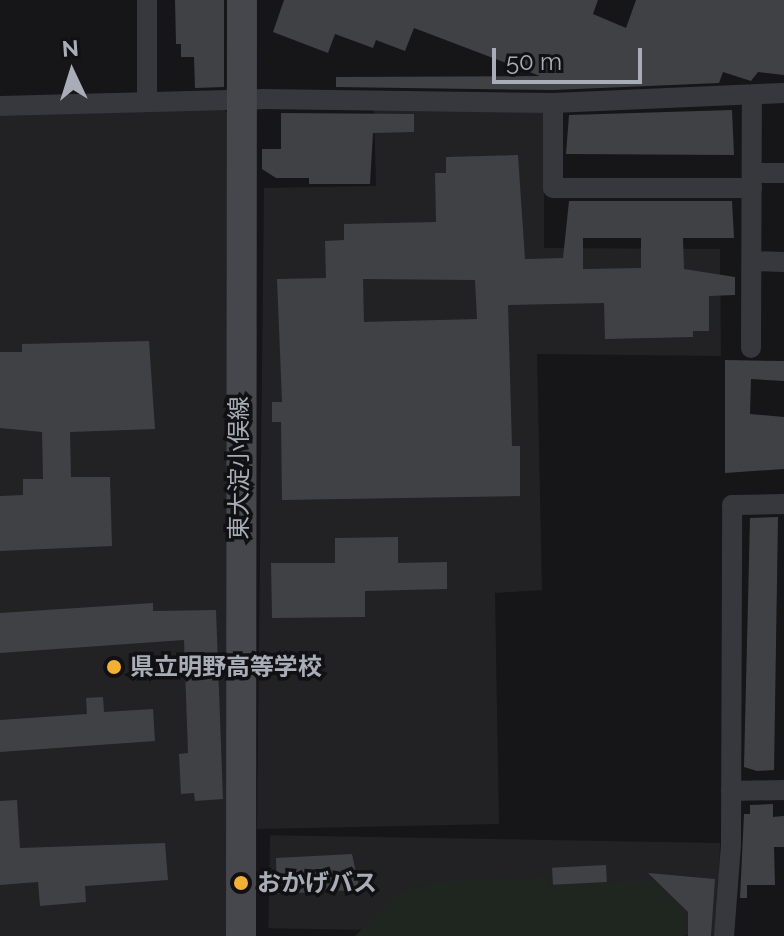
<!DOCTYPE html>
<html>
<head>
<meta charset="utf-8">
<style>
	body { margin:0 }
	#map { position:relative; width:784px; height:936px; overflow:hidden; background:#161618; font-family:Raleway,"Noto Sans JP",sans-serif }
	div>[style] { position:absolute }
	.built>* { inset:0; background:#222225; transform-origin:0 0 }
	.green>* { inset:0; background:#1e261f }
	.building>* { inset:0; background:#404145; transform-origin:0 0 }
	.street>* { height:20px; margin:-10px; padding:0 10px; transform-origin:10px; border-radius:10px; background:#37383d }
	.secondary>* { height:30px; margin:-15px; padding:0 15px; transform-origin:15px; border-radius:15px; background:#45474d }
	.dots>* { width:22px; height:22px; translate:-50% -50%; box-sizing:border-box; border:4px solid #111113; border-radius:50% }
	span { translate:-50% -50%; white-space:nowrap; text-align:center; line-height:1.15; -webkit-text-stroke:7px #111113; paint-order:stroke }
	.street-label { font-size:24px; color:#a8adb8 }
	.poi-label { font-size:24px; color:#a8adb8; font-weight:700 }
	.left { translate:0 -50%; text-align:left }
	.north { position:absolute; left:32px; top:32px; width:80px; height:80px; -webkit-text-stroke:6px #111113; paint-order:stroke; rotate:356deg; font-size:22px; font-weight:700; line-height:32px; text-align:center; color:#a8adb8 }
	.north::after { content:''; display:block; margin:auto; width:28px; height:36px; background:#a8adb8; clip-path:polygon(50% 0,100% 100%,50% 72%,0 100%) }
	.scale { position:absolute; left:492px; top:48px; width:150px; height:36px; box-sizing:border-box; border:4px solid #a8adb8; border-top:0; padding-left:10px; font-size:24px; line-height:28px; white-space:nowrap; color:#a8adb8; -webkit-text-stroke:6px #111113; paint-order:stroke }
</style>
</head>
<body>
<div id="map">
	<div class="built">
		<i style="clip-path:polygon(223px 109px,230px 115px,228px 936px,0 936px,0 116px)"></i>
		<i style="clip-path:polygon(544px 109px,544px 248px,720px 249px,721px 356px,537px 354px,542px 590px,495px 593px,499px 824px,257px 829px,264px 188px,376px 186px,374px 110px)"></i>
		<i style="left:720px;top:843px;width:93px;height:450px;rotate:91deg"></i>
	</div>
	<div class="green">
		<i style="clip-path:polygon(548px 877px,549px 886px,651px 880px,684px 912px,685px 936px,355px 936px,398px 894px,430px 882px)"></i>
	</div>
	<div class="building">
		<i style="clip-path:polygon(175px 0,224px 0,224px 87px,195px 88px,194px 57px,181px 57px,181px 44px,176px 44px)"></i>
		<i style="clip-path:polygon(284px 0,598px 0,593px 14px,626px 28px,636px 0,784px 0,784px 75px,758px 72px,751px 81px,723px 72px,719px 83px,553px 90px,336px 87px,336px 77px,540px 76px,414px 28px,405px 51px,376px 40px,373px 48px,335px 34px,328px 53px,273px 32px)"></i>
		<i style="clip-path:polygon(732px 110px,734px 155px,566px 154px,569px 115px)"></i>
		<i style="clip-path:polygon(281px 113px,414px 114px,414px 132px,373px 133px,370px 184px,309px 184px,309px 178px,276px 178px,262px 169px,262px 149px,281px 149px)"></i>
		<i style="clip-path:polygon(evenodd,518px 155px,525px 259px,563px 258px,569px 201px,732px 201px,734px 238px,683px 238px,684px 269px,735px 277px,735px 295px,709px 296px,709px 331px,693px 331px,693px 337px,605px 339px,604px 303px,508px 305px,512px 446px,520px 446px,520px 496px,282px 500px,281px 422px,272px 422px,272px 402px,282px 402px,277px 279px,326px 278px,325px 241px,344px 240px,344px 224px,436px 222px,435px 173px,446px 173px,446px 157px,518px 155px,583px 238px,641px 238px,641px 268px,583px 269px,583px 238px,518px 155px,363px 279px,475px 280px,477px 319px,364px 322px,363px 279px)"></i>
		<i style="clip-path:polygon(149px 341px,155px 429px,70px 432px,71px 477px,110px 477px,112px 546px,0 551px,0 496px,23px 495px,23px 479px,43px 479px,42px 432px,0 428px,0 352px,22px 352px,22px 344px)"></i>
		<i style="clip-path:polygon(725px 360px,784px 361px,784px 381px,751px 379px,750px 414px,784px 417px,784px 469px,725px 473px)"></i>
		<i style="clip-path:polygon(778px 517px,774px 770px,757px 771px,744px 767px,750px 518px)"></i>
		<i style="clip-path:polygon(398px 537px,398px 563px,447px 562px,447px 589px,365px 591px,365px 617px,272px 618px,271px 563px,335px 563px,335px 538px)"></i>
		<i style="clip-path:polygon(153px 603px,153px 611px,216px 610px,223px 799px,195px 801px,194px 793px,181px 794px,179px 754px,188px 753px,184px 640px,0 653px,0 613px)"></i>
		<i style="clip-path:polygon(103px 697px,104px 712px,153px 709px,155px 741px,0 752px,0 720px,87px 714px,86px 698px)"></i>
		<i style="clip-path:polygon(17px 800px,20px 848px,165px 843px,168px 880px,85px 886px,86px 902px,40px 906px,38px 882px,0 885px,0 801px)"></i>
		<i style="clip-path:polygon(773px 804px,773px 817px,784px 816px,784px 847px,774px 847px,775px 885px,747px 885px,747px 898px,740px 898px,744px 814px,750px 814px,750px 805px)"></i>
		<i style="clip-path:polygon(352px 854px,359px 887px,354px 890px,277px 894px,276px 858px)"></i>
		<i style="left:606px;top:865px;width:17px;height:54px;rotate:87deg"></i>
		<i style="clip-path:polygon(648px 873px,715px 879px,711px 936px,688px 936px,688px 912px)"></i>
	</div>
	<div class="street">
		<i style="left:147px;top:0;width:102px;rotate:90deg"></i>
		<i style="left:553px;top:103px;width:85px;rotate:90deg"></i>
		<i style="left:553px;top:188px;width:199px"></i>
		<i style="left:0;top:106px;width:262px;rotate:-1.5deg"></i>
		<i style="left:262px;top:99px;width:291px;rotate:0.8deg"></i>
		<i style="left:553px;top:103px;width:231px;rotate:-2.5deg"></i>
		<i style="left:752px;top:173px;width:32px"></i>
		<i style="left:752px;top:261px;width:32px;rotate:2deg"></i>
		<i style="left:751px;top:348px;width:252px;rotate:-89.8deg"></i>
		<i style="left:731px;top:791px;width:53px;rotate:-1.1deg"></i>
		<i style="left:724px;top:936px;width:92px;rotate:-85.6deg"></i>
		<i style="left:731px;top:844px;width:339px;rotate:-89.8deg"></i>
		<i style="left:732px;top:505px;width:52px;rotate:-1.1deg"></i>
	</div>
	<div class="secondary">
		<i style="left:241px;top:936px;width:936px;rotate:-89.94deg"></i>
	</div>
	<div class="dots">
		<i style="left:114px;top:667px;background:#f2b134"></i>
		<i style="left:241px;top:883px;background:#f2b134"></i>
	</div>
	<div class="street-label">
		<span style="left:239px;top:468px;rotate:-90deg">東大淀小俣線</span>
	</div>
	<div class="poi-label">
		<span class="left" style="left:130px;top:667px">県立明野高等学校</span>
		<span class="left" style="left:257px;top:883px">おかげバス</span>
	</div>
	<div class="north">N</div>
	<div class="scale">50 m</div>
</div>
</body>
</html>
